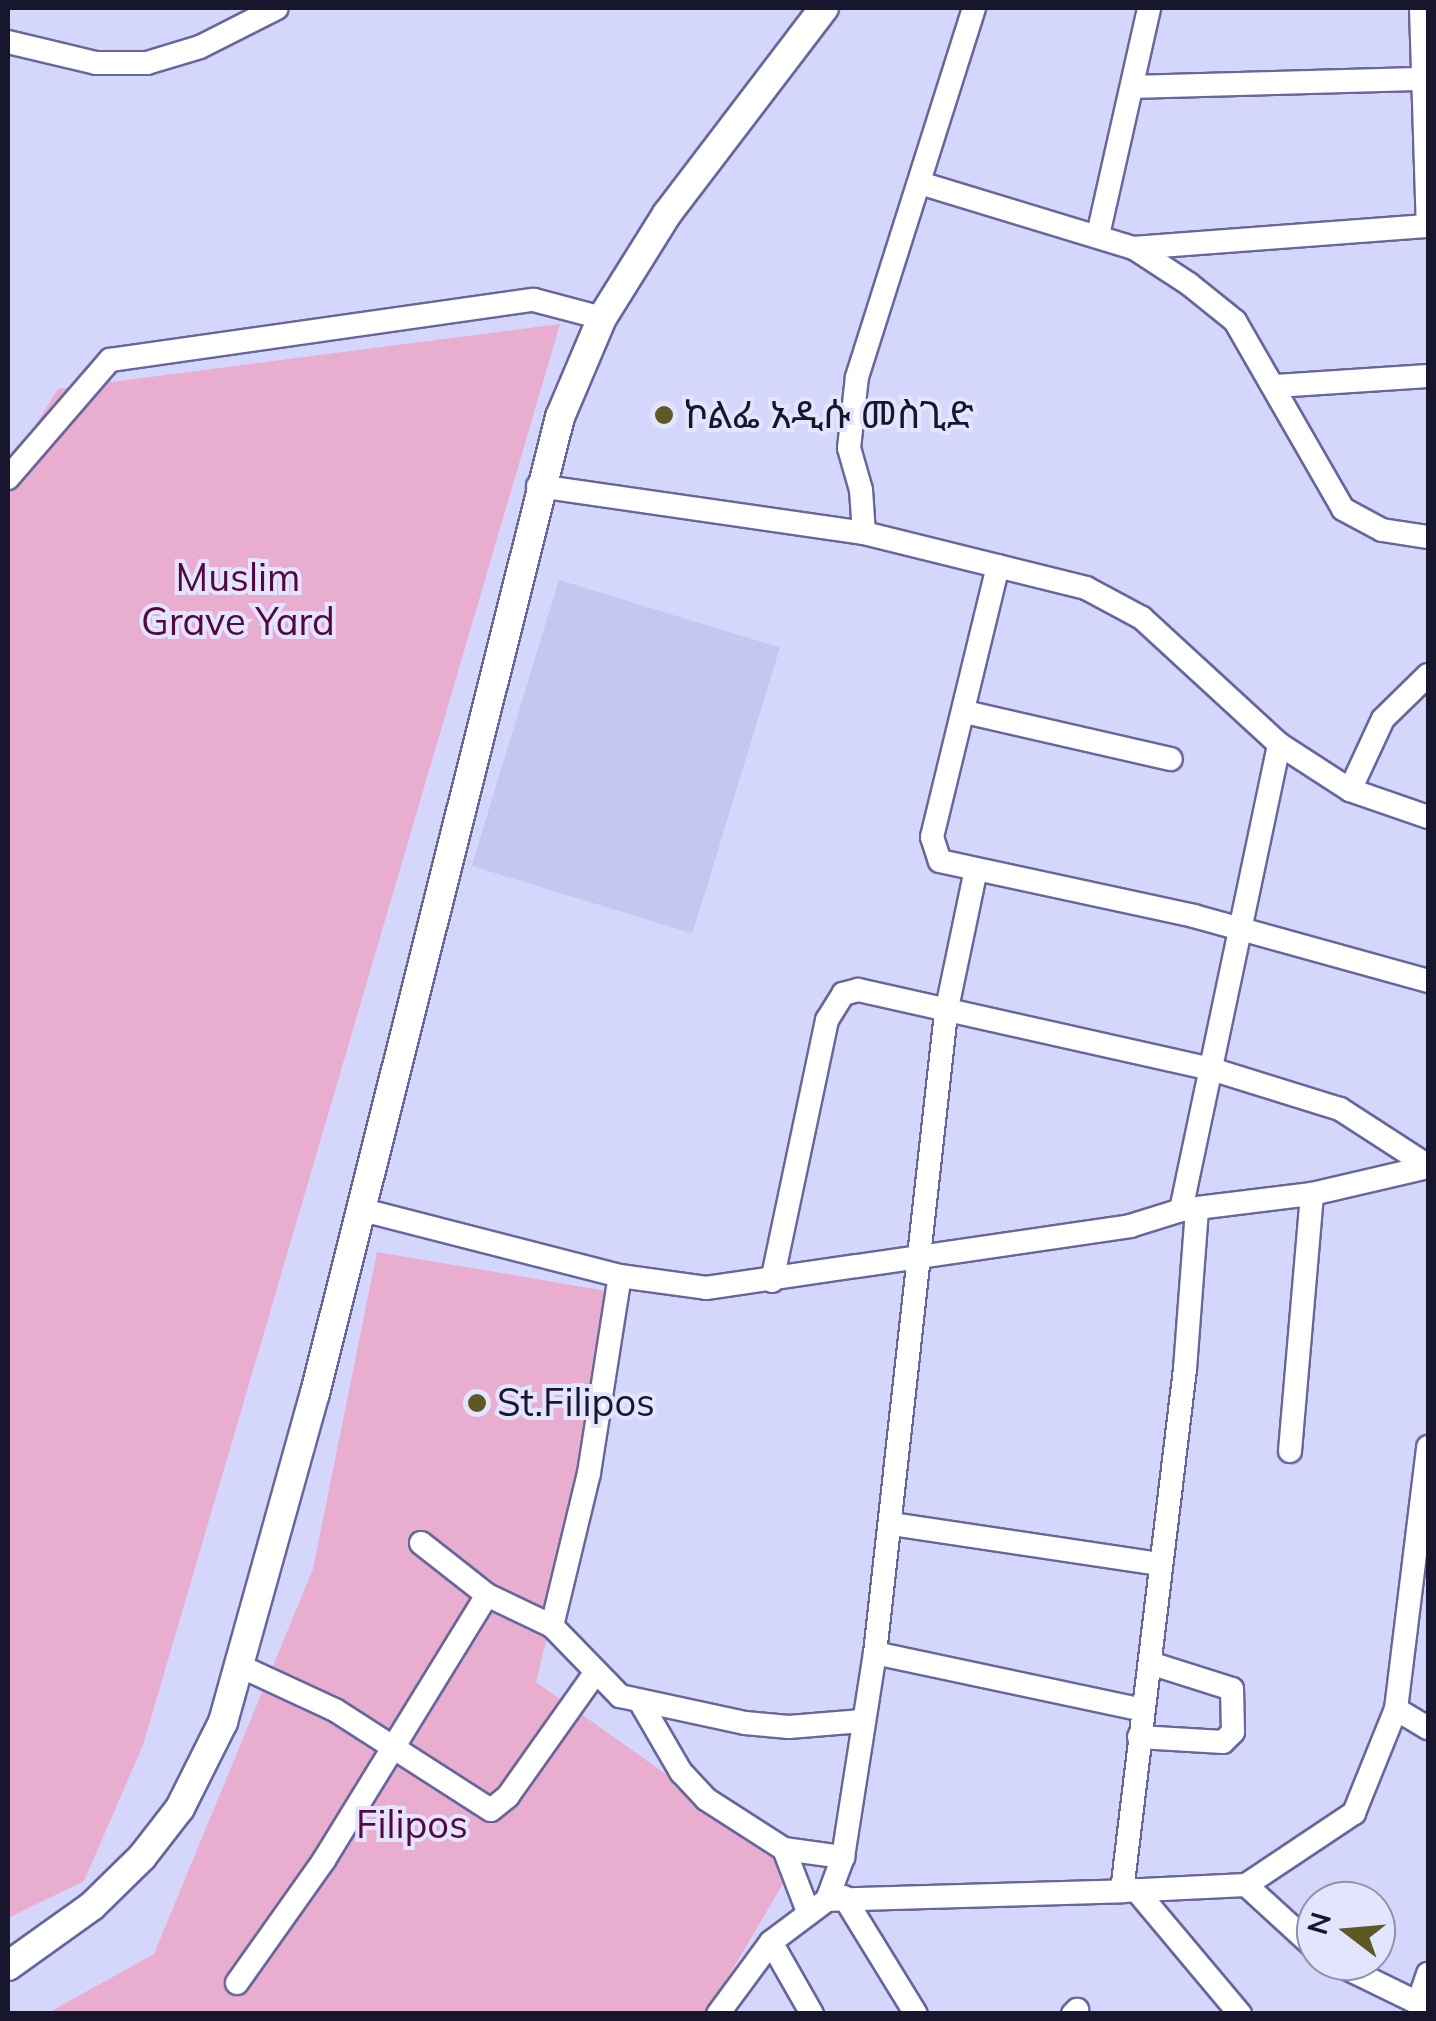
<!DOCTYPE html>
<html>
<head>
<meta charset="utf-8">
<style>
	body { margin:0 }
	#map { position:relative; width:1436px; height:2021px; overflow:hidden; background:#d5d6fc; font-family:Mulish,"Noto Sans Ethiopic",sans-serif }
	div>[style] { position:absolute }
	.built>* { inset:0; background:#c5c7f1; transform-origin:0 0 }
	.green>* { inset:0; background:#e8adcf }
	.roads { filter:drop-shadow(2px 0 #67669f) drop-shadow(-2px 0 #67669f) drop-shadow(0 2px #67669f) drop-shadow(0 -2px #67669f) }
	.minor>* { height:22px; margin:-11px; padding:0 11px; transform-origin:11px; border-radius:11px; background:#fff }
	.tertiary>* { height:28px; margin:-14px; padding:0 14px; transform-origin:14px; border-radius:14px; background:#fff }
	.dots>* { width:28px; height:28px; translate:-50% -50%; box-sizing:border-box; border:5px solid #e3e4fe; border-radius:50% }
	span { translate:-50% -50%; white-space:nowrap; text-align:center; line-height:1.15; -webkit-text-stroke:8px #e3e4fe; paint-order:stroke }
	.poi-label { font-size:38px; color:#17162d }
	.left { translate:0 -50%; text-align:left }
	.park-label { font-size:38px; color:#570740 }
	.frame { position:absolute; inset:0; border:10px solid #17162d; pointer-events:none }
	.north { position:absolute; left:1296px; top:1881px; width:100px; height:100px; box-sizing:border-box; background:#e3e4fe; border:2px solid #9192aa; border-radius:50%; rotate:286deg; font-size:28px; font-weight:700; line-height:40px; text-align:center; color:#17162d }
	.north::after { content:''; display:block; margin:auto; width:35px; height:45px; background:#5d5824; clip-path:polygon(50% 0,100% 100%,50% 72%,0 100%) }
</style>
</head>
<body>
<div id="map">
	<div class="built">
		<i style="left:559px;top:580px;width:231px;height:299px;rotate:17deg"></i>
	</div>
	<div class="green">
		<i style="clip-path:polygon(560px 324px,143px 1745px,84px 1881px,8px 1918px,8px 469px,58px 389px)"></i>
		<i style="clip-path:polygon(377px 1252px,630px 1295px,536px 1682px,794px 1865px,707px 2013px,46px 2014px,154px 1954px,313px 1569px)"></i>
	</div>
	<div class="roads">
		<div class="minor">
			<i style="left:1421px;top:8px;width:218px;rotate:88.2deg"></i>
			<i style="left:8px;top:42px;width:90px;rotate:13.4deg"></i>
			<i style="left:96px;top:63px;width:51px"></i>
			<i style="left:147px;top:63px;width:55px;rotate:-16.8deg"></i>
			<i style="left:200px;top:47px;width:86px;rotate:-26.9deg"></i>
			<i style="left:1133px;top:87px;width:291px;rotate:-1.6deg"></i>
			<i style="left:923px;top:184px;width:220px;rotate:16.9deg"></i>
			<i style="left:1134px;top:248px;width:66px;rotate:33.2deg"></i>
			<i style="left:1189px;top:284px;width:59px;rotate:38.8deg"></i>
			<i style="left:1235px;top:321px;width:217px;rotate:60.1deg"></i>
			<i style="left:1343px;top:509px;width:44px;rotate:28.3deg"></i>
			<i style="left:1382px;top:530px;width:47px;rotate:8.7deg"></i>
			<i style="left:1098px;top:235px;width:233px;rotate:-77.3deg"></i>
			<i style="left:1134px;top:248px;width:292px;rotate:-4.3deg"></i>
			<i style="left:1276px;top:386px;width:152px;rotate:-3.8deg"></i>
			<i style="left:8px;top:478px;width:156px;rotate:-49.2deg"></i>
			<i style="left:110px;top:360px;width:428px;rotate:-8.1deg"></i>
			<i style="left:534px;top:300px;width:70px;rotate:14.8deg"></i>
			<i style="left:538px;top:486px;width:329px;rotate:8.2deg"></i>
			<i style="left:864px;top:533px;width:229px;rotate:13.9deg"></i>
			<i style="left:1086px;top:588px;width:64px;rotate:28.2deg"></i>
			<i style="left:1142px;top:618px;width:186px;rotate:42.6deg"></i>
			<i style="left:1279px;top:744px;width:85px;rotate:32.9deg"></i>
			<i style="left:1350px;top:790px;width:83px;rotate:19.1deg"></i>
			<i style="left:864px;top:533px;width:43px;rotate:-94deg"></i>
			<i style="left:861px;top:490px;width:44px;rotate:-105.9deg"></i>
			<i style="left:849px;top:448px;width:71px;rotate:-83.6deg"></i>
			<i style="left:857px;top:377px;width:387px;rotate:-72.4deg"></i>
			<i style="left:998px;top:566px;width:279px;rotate:103.7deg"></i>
			<i style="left:932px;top:837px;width:25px;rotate:72deg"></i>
			<i style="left:940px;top:861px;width:260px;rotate:12.2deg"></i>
			<i style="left:1194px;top:916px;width:243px;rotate:15.5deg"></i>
			<i style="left:965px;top:712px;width:211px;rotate:12.9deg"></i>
			<i style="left:1350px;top:790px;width:78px;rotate:-65.1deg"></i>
			<i style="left:1383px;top:719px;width:63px;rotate:-44.4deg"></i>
			<i style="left:359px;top:1209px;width:269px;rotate:14.4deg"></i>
			<i style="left:620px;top:1276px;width:87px;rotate:7.9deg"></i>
			<i style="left:706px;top:1288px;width:429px;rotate:-8.3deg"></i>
			<i style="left:1130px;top:1226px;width:53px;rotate:-17.4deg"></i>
			<i style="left:1181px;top:1210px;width:132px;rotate:-7deg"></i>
			<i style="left:1312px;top:1194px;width:119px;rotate:-13.1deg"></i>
			<i style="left:1181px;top:1210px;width:476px;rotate:-78.1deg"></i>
			<i style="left:772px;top:1281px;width:267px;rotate:-78.1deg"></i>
			<i style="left:827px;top:1020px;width:31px;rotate:-58deg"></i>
			<i style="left:843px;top:994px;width:16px;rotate:-15deg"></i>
			<i style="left:858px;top:990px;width:359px;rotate:12.6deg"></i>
			<i style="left:1208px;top:1068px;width:138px;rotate:17.3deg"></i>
			<i style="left:1340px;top:1109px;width:105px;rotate:32.9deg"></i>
			<i style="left:1290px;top:1451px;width:258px;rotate:-85.1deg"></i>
			<i style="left:892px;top:1524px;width:272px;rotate:8.5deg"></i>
			<i style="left:421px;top:1543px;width:84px;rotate:38.2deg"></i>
			<i style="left:487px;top:1595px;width:72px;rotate:25.5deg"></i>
			<i style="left:552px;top:1626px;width:98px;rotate:45.8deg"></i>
			<i style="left:620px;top:1696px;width:128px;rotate:12.2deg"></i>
			<i style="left:745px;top:1723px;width:44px;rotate:5.2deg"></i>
			<i style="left:789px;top:1727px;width:73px;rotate:-4.7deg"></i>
			<i style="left:552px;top:1626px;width:157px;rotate:-76.4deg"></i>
			<i style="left:589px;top:1473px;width:199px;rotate:-81.1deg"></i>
			<i style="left:875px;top:1653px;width:274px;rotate:12deg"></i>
			<i style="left:242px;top:1667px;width:102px;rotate:24.8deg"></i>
			<i style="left:335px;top:1710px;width:185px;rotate:32.7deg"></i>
			<i style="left:491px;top:1810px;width:22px;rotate:-39deg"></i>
			<i style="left:508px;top:1796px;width:147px;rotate:-54.7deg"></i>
			<i style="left:642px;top:1705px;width:78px;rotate:59.8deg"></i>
			<i style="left:681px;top:1772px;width:37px;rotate:47deg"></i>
			<i style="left:706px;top:1799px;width:93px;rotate:32.7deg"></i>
			<i style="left:784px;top:1849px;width:60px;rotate:7.7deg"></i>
			<i style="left:1396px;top:1709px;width:37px;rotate:31deg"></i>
			<i style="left:1139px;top:1737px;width:84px;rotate:3.4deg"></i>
			<i style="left:1223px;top:1742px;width:14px;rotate:-45deg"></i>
			<i style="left:1233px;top:1732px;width:43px;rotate:-91.3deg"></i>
			<i style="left:1232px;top:1689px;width:86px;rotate:-162.4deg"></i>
			<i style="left:784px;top:1849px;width:64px;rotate:69deg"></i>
			<i style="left:1246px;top:1885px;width:95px;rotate:42.4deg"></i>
			<i style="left:1136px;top:1890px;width:162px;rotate:50deg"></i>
			<i style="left:1122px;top:1891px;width:124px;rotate:-2.8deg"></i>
			<i style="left:1246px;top:1885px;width:130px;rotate:-33.7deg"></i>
			<i style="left:1354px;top:1813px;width:112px;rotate:-68deg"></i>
			<i style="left:1396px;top:1709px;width:264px;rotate:-83deg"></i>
			<i style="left:844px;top:1897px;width:137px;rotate:58.4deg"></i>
			<i style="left:827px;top:1900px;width:46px;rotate:-69.6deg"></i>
			<i style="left:843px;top:1857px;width:206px;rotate:-81.1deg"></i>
			<i style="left:875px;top:1653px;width:644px;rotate:-83.67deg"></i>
			<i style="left:946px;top:1013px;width:142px;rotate:-78.2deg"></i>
			<i style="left:771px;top:1942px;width:83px;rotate:60.3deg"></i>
			<i style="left:1332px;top:1961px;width:96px;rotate:26deg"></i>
			<i style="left:1418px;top:2003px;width:31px;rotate:-71deg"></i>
			<i style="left:237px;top:1983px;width:151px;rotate:-54.7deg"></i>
			<i style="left:324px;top:1860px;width:311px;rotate:-58.4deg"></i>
			<i style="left:718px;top:2014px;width:89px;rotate:-53.6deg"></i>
			<i style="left:771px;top:1942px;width:70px;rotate:-36.9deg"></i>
			<i style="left:827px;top:1900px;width:295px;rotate:-1.7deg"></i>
			<i style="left:1122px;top:1891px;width:526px;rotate:-83.12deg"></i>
			<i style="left:1185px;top:1369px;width:160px;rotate:-85.7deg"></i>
			<i style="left:1073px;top:2014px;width:6px;rotate:-45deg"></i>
		</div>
		<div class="tertiary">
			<i style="left:8px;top:1966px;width:103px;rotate:-35.5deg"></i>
			<i style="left:92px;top:1906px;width:70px;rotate:-44.4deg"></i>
			<i style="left:142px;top:1857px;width:62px;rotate:-52.2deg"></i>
			<i style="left:180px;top:1808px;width:96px;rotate:-63.4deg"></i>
			<i style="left:223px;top:1722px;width:342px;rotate:-74.4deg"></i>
			<i style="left:315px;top:1393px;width:1006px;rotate:-75.91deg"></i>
			<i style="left:560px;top:417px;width:108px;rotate:-67deg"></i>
			<i style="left:602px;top:318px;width:123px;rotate:-58deg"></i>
			<i style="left:667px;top:214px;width:259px;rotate:-52.7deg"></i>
		</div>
	</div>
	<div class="dots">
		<i style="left:664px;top:415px;background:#5d5824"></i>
		<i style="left:477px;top:1403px;background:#5d5824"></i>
	</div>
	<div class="poi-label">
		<span class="left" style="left:684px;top:415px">ኮልፌ አዲሱ መስጊድ</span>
		<span class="left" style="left:497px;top:1403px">St.Filipos</span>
	</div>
	<div class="park-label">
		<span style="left:238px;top:600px">Muslim<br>Grave Yard</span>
		<span style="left:412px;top:1825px">Filipos</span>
	</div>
	<div class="frame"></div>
	<div class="north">N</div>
</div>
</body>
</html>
